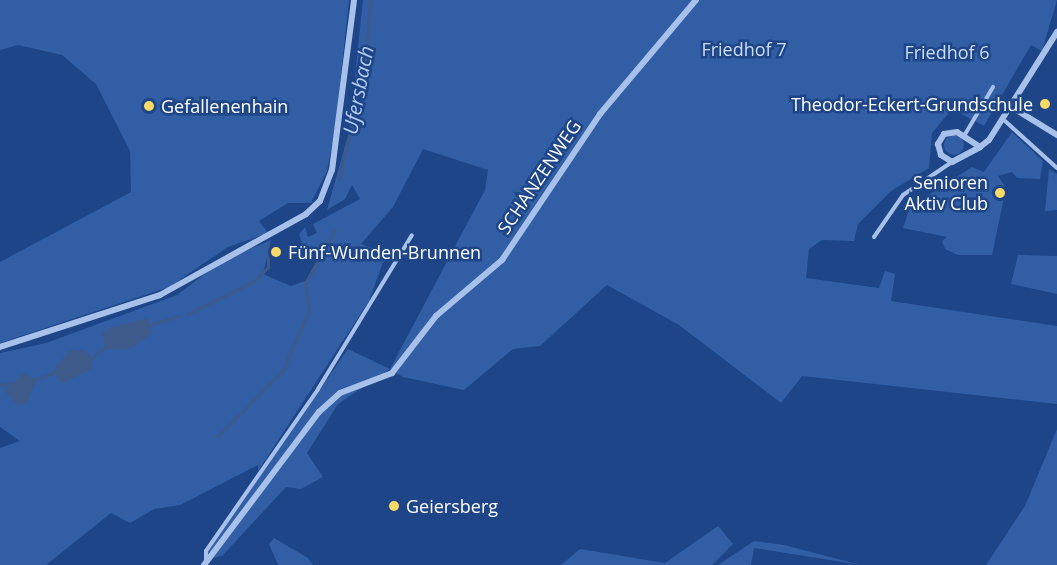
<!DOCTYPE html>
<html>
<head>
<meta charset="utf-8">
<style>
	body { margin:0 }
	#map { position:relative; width:1057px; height:565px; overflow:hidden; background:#1e4587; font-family:"Open Sans",sans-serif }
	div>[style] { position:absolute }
	.green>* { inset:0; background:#315ea5 }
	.round { border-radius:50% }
	.water>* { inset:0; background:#3d5a8a }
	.stream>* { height:3px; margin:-1.5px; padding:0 1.5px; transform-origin:1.5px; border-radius:1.5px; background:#3d5a8a }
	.lane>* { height:4px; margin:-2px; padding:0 2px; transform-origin:2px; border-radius:2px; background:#a7c1eb }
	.street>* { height:6px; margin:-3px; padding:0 3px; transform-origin:3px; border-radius:3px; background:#a7c1eb }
	.dots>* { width:16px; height:16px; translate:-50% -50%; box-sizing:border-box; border:3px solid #1e4587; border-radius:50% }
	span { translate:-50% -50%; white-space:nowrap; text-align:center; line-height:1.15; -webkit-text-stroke:5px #1e4587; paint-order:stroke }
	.park-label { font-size:18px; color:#ccddf8 }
	.poi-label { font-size:18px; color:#fff }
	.right { translate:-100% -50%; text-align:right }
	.left { translate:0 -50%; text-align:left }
	.street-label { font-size:18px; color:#fff }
	.water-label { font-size:20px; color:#b2ccf2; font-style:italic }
</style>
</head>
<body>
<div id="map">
	<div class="green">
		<i style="clip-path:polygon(0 0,349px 0,335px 130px,327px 171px,311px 203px,288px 203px,259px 221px,268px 233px,228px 247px,169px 287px,0 343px,0 262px,131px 192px,130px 151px,96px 84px,62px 55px,18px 45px,0 50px)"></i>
		<i style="clip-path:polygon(363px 0,1057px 0,1042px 51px,1031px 45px,984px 126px,952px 109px,932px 133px,929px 168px,891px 191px,858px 224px,854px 241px,822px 240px,809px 249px,806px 278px,879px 288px,885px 271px,895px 274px,891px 301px,1057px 326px,1057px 404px,802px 376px,781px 403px,679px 325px,607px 285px,540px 346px,513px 349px,464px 390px,403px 377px,390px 369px,338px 404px,307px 453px,323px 477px,301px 489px,286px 487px,222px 556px,206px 560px,206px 551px,348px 349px,390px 369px,485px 190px,488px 170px,423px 149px,393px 207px,361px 244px,386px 254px,369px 301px,258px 471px,258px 465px,180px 505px,154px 509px,130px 523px,111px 513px,46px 565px,0 565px,0 448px,20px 441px,0 427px,0 353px,46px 343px,177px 295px,222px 261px,271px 240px,263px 274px,291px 286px,308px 280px,317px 264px,315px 255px,306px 255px,299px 234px,305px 227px,308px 237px,317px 233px,313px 224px,360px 199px,352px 185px,345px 199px,327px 210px,349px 132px)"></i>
		<i style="clip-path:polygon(1012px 132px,1043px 161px,1040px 179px,1017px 178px,1012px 172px,998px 176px,1006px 188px,992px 255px,958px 255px,945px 249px,942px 241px,947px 237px,903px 228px,910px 207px,972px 167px,984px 172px)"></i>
		<i class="round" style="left:944px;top:135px;width:20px;height:20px"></i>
		<i style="clip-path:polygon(1049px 169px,1057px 174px,1057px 210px,1045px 211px)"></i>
		<i style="clip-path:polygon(1018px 255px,1057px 256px,1057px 294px,1011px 284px)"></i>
		<i style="clip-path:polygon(1057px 429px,1057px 565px,986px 565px,1025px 506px)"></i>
		<i style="clip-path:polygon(718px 526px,733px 544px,712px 565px,561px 565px,580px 549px,665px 563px)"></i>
		<i style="clip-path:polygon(274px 538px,308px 558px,313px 565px,278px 565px,269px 544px)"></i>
		<i style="clip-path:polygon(754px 541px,784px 545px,861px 565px,754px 548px,751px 565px,718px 565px)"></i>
	</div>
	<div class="water">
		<i style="clip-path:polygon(148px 318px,151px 333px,144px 339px,129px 349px,105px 349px,102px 334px,109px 328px)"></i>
		<i style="clip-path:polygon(70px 350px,83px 350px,92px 358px,91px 369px,62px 383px,53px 371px)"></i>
		<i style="clip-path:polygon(24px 373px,37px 380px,26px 403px,17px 405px,4px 390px)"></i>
	</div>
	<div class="stream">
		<i style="left:339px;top:179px;width:116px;rotate:-76.6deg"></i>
		<i style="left:366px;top:66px;width:66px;rotate:-86.5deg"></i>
		<i style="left:187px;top:314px;width:75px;rotate:-26.2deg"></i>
		<i style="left:254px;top:281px;width:20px;rotate:-45deg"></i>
		<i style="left:268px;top:267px;width:22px;rotate:-90deg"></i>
		<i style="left:149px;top:325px;width:30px;rotate:-17deg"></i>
		<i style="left:91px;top:359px;width:20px;rotate:-41deg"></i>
		<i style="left:34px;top:380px;width:23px;rotate:-20deg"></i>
		<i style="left:0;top:385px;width:10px;rotate:-11deg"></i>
		<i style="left:217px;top:437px;width:94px;rotate:-45.4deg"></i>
		<i style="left:283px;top:370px;width:65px;rotate:-66.6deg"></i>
		<i style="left:309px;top:310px;width:27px;rotate:-98deg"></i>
		<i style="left:305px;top:283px;width:61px;rotate:-60.5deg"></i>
	</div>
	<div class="lane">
		<i style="left:1005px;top:121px;width:70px;rotate:42.1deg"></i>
		<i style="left:964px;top:136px;width:57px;rotate:-59.4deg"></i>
		<i style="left:874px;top:237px;width:51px;rotate:-55.4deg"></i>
		<i style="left:903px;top:195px;width:59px;rotate:-34deg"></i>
		<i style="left:206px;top:560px;width:9px;rotate:-90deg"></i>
		<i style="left:206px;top:551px;width:197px;rotate:-55.3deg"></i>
		<i style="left:318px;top:389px;width:180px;rotate:-58.6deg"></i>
	</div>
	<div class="street">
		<i style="left:1013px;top:108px;width:52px;rotate:31.5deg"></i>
		<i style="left:980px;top:147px;width:27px;rotate:-147deg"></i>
		<i style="left:957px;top:132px;width:13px;rotate:171deg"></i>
		<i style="left:944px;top:134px;width:12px;rotate:121deg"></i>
		<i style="left:938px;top:144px;width:11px;rotate:75deg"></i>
		<i style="left:941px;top:155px;width:13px;rotate:32deg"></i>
		<i style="left:952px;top:162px;width:32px;rotate:-28deg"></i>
		<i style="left:980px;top:147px;width:11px;rotate:-38deg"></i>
		<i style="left:989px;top:140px;width:128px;rotate:-57.8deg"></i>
		<i style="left:0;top:347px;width:168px;rotate:-18deg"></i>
		<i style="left:160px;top:295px;width:167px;rotate:-29deg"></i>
		<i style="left:306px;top:214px;width:19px;rotate:-43deg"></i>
		<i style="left:320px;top:201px;width:33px;rotate:-69deg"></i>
		<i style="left:332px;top:170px;width:171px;rotate:-82.6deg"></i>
		<i style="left:204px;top:565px;width:191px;rotate:-53.1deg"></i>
		<i style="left:319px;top:412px;width:28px;rotate:-42deg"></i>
		<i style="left:340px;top:393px;width:56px;rotate:-21deg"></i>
		<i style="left:392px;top:373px;width:72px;rotate:-52.3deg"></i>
		<i style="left:436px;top:316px;width:87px;rotate:-40.3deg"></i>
		<i style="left:502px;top:260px;width:176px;rotate:-56.1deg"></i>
		<i style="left:600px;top:114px;width:149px;rotate:-49.9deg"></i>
	</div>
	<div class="dots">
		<i style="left:1045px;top:104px;background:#fad966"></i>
		<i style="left:149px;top:106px;background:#fad966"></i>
		<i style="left:1000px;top:193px;background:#fad966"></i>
		<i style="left:276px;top:252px;background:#fad966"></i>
		<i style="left:394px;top:506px;background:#fad966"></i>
	</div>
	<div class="park-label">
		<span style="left:744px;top:49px">Friedhof 7</span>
		<span style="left:947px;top:52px">Friedhof 6</span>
	</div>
	<div class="poi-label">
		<span class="right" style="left:1033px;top:104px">Theodor-Eckert-Grundschule</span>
		<span class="left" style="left:161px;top:106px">Gefallenenhain</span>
		<span class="right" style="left:988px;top:193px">Senioren<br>Aktiv Club</span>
		<span class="left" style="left:288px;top:252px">Fünf-Wunden-Brunnen</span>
		<span class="left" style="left:406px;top:506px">Geiersberg</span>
	</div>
	<div class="street-label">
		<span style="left:539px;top:177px;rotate:-56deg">SCHANZENWEG</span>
	</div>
	<div class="water-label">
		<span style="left:358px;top:90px;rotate:-79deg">Ufersbach</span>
	</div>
</div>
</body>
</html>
